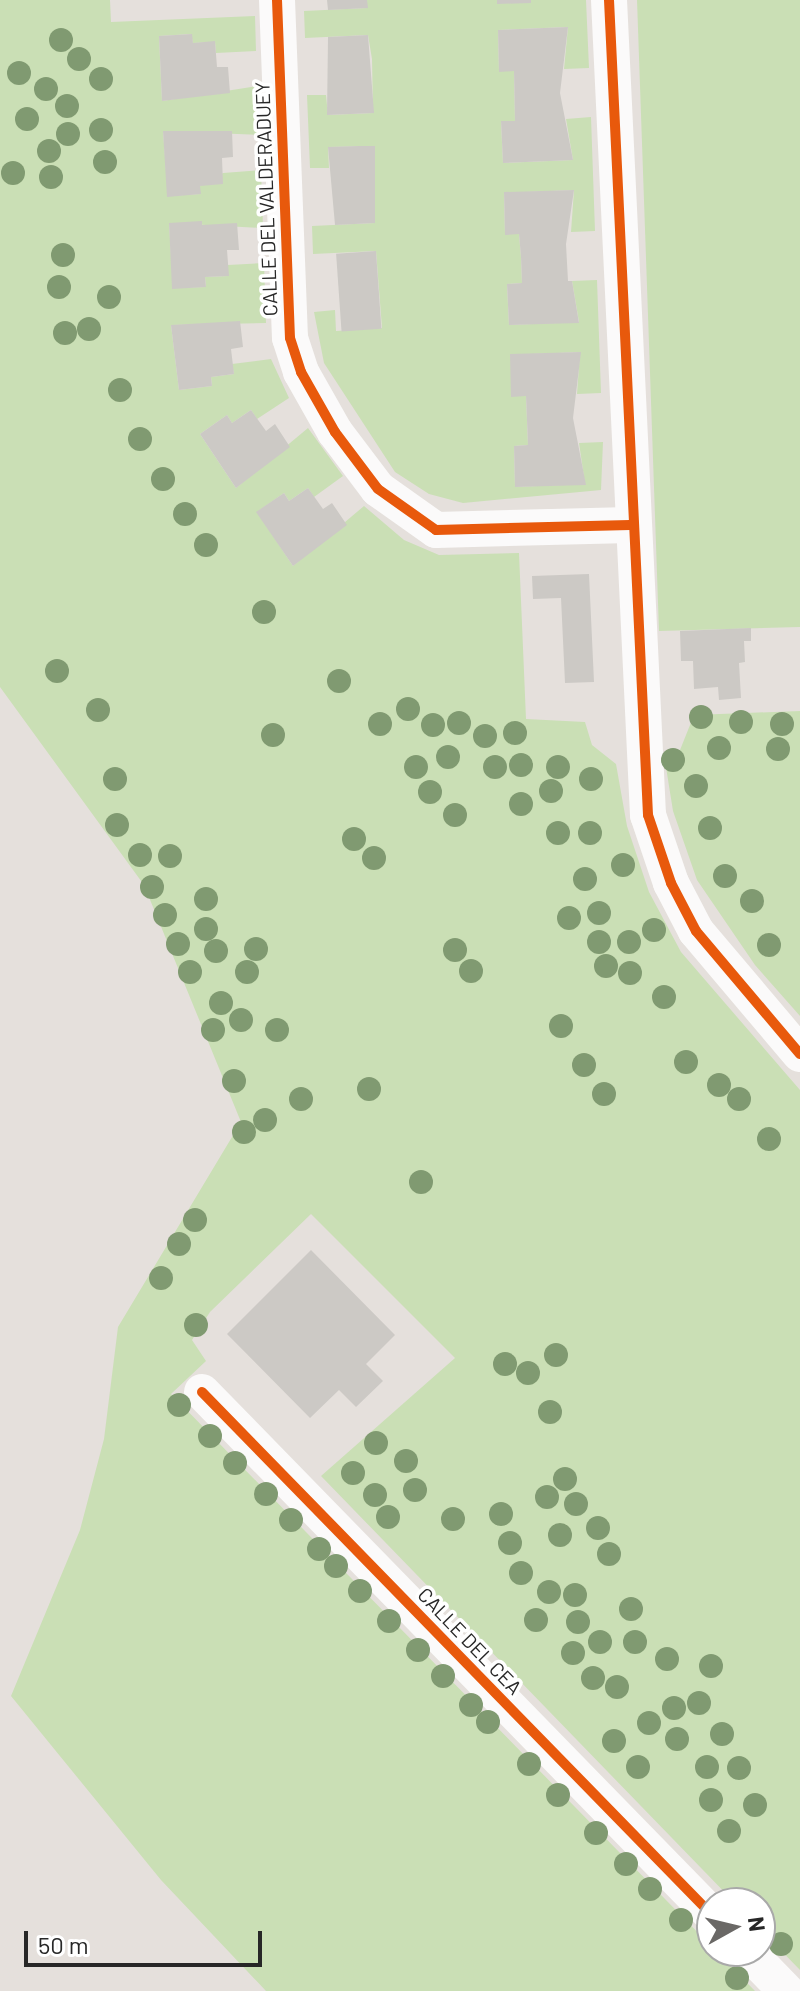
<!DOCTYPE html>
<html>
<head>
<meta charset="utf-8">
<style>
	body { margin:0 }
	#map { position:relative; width:800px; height:1991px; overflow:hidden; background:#e5e0dc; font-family:Barlow,sans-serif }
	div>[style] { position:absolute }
	.green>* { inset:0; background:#cadfb5 }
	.building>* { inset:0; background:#ccc9c5; transform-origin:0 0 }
	.minor>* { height:36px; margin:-18px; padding:0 18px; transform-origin:18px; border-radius:18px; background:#fbfafa }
	.cycleway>* { height:10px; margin:-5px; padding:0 5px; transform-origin:5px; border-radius:5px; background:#e8590c }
	.trees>* { width:24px; height:24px; margin:-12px; border-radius:50%; background:#809a71 }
	span { translate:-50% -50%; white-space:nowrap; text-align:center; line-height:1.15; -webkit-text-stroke:7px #fff; paint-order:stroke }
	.street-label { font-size:20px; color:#272727 }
	.north { position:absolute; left:696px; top:1887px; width:80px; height:80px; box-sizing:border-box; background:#fff; border:2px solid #a9a9a9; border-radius:50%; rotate:82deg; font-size:22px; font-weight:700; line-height:32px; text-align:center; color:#272727 }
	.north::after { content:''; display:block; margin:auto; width:28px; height:36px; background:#6a6866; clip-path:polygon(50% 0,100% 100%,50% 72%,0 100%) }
	.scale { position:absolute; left:24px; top:1931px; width:238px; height:36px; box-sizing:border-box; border:4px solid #272727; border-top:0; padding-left:10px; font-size:24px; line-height:28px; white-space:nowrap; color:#272727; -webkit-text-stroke:6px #fff; paint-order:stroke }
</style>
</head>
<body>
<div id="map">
	<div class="green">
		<i style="clip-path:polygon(0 0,110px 0,111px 22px,255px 16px,256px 51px,216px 53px,215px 42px,193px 43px,191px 34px,159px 36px,162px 101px,258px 86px,260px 135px,163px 131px,168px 196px,200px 194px,200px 186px,223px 173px,261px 170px,263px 228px,169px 223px,173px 288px,206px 287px,205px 277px,228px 276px,228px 265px,264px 263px,266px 323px,171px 325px,179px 390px,212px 386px,211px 377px,234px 374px,232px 364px,271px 359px,289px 398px,257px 419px,251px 410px,232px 423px,227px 415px,200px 434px,236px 488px,308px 428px,343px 476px,314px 497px,308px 488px,289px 501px,284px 493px,257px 512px,293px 566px,364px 506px,404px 540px,439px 555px,519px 553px,526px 719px,585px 722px,592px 745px,616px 764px,627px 826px,649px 892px,681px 952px,800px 1090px,800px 1970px,760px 1929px,760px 1903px,735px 1903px,321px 1476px,455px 1358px,311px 1214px,210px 1312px,192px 1340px,206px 1361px,171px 1394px,755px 1991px,266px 1991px,161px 1880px,11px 1696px,80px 1530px,104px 1439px,118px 1327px,241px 1122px,144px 885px,0 687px)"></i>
		<i style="clip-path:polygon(367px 0,586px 0,589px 68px,564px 69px,568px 27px,498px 30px,499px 71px,514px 71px,515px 121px,501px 122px,503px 163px,573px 160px,566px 119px,591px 117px,595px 231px,571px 232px,574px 190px,504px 193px,505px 234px,519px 234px,521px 257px,522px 283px,507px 284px,509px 325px,579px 322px,572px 281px,597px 280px,601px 393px,577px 394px,580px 352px,510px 355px,526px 396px,528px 445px,514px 446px,515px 487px,585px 484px,579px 443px,603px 442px,601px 490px,463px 503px,429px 494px,395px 472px,324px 363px,314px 312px,335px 310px,336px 331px,382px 328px,376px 251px,313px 254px,312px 226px,375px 223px,375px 146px,328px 147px,329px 168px,310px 168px,307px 95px,326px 95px,328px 115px,373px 113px,372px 59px,368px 35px,305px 38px,304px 11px,367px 8px)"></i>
		<i style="clip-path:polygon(637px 0,800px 0,800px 627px,659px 631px)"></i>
		<i style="clip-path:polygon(800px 711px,800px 1016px,755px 965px,697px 880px,673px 811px,665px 761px,680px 750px,694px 715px)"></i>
	</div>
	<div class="building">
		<i style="clip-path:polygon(327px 0,367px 0,368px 8px,328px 10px)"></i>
		<i style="clip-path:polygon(497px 0,531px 0,531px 3px,497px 4px)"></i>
		<i style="clip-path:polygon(568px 27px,560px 93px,573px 160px,503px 163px,501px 121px,515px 121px,514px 71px,499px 72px,498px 30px)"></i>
		<i style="clip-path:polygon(192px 34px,193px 43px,215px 41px,217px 67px,228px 67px,230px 93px,162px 101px,159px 36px)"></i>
		<i style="clip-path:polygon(368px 35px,374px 113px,327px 115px,328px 37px)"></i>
		<i style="clip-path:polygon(163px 131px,232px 131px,233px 157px,222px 158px,223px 184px,200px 186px,201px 194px,167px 197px)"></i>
		<i style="clip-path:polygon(359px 146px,375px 146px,375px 223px,335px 225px,328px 147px)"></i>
		<i style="clip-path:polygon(574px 190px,566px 244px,568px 281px,572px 281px,579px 323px,509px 325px,507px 284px,522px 283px,521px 257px,519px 234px,505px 235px,504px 192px)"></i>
		<i style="clip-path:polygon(202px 221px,202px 225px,237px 223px,239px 250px,227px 250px,229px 276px,205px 277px,206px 287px,172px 289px,169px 223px)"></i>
		<i style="left:376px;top:251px;width:78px;height:40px;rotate:86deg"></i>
		<i style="clip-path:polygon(240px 321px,243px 347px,231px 349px,234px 374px,211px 377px,212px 386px,179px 390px,171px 325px)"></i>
		<i style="clip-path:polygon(581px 352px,573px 418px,586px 485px,515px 487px,514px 446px,528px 445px,526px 396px,511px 397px,510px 354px)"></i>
		<i style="clip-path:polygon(251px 410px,266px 431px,275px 424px,290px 447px,236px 488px,200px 434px,227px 415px,232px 423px)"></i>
		<i style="clip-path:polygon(308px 488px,323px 509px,332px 503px,347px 525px,293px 566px,256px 512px,284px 493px,289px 501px)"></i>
		<i style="clip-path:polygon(589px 574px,594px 682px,565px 683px,561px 598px,533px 599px,532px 576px)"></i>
		<i style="clip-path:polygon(751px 628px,751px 641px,744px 641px,745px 662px,739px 663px,741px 698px,719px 700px,718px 687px,694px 689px,693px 661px,681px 661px,680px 631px)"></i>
		<i style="clip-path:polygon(311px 1250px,395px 1335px,366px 1364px,383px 1381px,356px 1407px,339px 1390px,310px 1418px,227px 1334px)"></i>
	</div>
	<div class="minor">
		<i style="left:277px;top:0;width:338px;rotate:87.8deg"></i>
		<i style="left:290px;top:338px;width:36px;rotate:72deg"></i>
		<i style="left:301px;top:372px;width:69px;rotate:60.5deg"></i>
		<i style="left:335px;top:432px;width:71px;rotate:53deg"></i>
		<i style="left:378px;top:489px;width:71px;rotate:35.3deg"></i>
		<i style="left:436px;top:530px;width:194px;rotate:-1.5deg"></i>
		<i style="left:609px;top:0;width:816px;rotate:87.26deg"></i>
		<i style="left:648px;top:815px;width:72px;rotate:71.3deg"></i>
		<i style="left:671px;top:883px;width:54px;rotate:62.5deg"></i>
		<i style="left:696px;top:931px;width:161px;rotate:49.8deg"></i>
		<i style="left:202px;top:1392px;width:730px;rotate:45.72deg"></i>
		<i style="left:747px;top:1951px;width:56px;rotate:45.7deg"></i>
	</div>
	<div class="cycleway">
		<i style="left:277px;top:0;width:338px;rotate:87.8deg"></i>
		<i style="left:290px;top:338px;width:36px;rotate:72deg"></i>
		<i style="left:301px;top:372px;width:69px;rotate:60.5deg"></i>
		<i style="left:335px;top:432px;width:71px;rotate:53deg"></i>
		<i style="left:378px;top:489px;width:71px;rotate:35.3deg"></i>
		<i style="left:436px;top:530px;width:194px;rotate:-1.5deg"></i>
		<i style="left:609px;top:0;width:816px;rotate:87.26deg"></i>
		<i style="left:648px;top:815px;width:72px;rotate:71.3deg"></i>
		<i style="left:671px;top:883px;width:54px;rotate:62.5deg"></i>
		<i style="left:696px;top:931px;width:161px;rotate:49.8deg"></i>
		<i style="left:202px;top:1392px;width:730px;rotate:45.72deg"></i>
	</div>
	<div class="trees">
		<i style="left:61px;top:40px"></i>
		<i style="left:79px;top:59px"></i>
		<i style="left:19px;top:73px"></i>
		<i style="left:101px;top:79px"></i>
		<i style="left:46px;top:89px"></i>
		<i style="left:67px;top:106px"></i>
		<i style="left:27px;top:119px"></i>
		<i style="left:101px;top:130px"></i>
		<i style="left:68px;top:134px"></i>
		<i style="left:49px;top:151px"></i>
		<i style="left:105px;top:162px"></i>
		<i style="left:13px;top:173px"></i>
		<i style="left:51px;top:177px"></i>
		<i style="left:63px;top:255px"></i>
		<i style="left:59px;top:287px"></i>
		<i style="left:109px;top:297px"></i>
		<i style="left:89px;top:329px"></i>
		<i style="left:65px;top:333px"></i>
		<i style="left:120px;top:390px"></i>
		<i style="left:140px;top:439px"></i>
		<i style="left:163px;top:479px"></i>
		<i style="left:185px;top:514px"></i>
		<i style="left:206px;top:545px"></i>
		<i style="left:264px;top:612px"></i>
		<i style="left:57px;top:671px"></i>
		<i style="left:339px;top:681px"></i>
		<i style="left:408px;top:709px"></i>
		<i style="left:98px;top:710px"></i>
		<i style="left:701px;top:717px"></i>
		<i style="left:741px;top:722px"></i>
		<i style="left:459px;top:723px"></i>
		<i style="left:380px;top:724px"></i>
		<i style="left:782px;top:724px"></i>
		<i style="left:433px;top:725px"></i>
		<i style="left:515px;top:733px"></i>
		<i style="left:273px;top:735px"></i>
		<i style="left:485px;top:736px"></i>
		<i style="left:719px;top:748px"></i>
		<i style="left:778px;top:749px"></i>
		<i style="left:448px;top:757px"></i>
		<i style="left:673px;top:760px"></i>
		<i style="left:521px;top:765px"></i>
		<i style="left:416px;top:767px"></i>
		<i style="left:495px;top:767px"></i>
		<i style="left:558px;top:767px"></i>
		<i style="left:115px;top:779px"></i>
		<i style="left:591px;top:779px"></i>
		<i style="left:696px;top:786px"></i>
		<i style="left:551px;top:791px"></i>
		<i style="left:430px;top:792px"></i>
		<i style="left:521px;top:804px"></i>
		<i style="left:455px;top:815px"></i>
		<i style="left:117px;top:825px"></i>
		<i style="left:710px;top:828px"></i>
		<i style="left:558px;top:833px"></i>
		<i style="left:590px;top:833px"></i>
		<i style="left:354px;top:839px"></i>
		<i style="left:140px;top:855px"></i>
		<i style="left:170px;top:856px"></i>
		<i style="left:374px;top:858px"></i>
		<i style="left:623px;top:865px"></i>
		<i style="left:725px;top:876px"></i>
		<i style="left:585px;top:879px"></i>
		<i style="left:152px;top:887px"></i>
		<i style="left:206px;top:899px"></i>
		<i style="left:752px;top:901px"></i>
		<i style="left:599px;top:913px"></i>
		<i style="left:165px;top:915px"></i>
		<i style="left:569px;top:918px"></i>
		<i style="left:206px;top:929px"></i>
		<i style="left:654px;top:930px"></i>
		<i style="left:599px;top:942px"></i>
		<i style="left:629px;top:942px"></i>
		<i style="left:178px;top:944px"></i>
		<i style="left:769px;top:945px"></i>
		<i style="left:256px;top:949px"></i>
		<i style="left:455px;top:950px"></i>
		<i style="left:216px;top:951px"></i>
		<i style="left:606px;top:966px"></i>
		<i style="left:471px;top:971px"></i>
		<i style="left:190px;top:972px"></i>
		<i style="left:247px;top:972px"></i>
		<i style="left:630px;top:973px"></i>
		<i style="left:664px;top:997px"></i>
		<i style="left:221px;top:1003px"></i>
		<i style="left:241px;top:1020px"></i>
		<i style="left:561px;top:1026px"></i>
		<i style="left:213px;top:1030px"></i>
		<i style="left:277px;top:1030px"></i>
		<i style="left:686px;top:1062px"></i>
		<i style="left:584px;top:1065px"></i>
		<i style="left:234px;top:1081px"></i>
		<i style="left:719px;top:1085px"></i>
		<i style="left:369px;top:1089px"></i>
		<i style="left:604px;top:1094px"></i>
		<i style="left:301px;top:1099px"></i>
		<i style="left:739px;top:1099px"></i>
		<i style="left:265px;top:1120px"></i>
		<i style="left:244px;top:1132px"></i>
		<i style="left:769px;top:1139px"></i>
		<i style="left:421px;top:1182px"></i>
		<i style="left:195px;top:1220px"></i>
		<i style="left:179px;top:1244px"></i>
		<i style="left:161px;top:1278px"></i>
		<i style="left:196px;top:1325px"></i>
		<i style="left:556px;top:1355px"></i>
		<i style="left:505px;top:1364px"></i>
		<i style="left:528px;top:1373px"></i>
		<i style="left:179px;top:1405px"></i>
		<i style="left:550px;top:1412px"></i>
		<i style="left:210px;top:1436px"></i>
		<i style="left:376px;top:1443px"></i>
		<i style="left:406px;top:1461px"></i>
		<i style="left:235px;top:1463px"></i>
		<i style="left:353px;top:1473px"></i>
		<i style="left:565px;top:1479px"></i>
		<i style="left:415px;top:1490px"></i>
		<i style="left:266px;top:1494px"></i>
		<i style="left:375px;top:1495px"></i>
		<i style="left:547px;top:1497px"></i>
		<i style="left:576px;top:1504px"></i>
		<i style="left:501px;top:1514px"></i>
		<i style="left:388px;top:1517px"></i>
		<i style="left:453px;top:1519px"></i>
		<i style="left:291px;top:1520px"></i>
		<i style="left:598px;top:1528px"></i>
		<i style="left:560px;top:1535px"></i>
		<i style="left:510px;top:1543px"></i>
		<i style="left:319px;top:1549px"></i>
		<i style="left:609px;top:1554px"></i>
		<i style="left:336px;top:1566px"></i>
		<i style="left:521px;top:1573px"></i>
		<i style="left:360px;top:1591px"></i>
		<i style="left:549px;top:1592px"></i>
		<i style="left:575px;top:1595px"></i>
		<i style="left:631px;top:1609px"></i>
		<i style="left:536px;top:1620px"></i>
		<i style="left:389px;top:1621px"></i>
		<i style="left:578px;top:1622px"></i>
		<i style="left:600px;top:1642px"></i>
		<i style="left:635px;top:1642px"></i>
		<i style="left:418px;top:1650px"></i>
		<i style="left:573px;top:1653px"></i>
		<i style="left:667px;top:1659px"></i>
		<i style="left:711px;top:1666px"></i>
		<i style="left:443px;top:1676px"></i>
		<i style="left:593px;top:1678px"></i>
		<i style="left:617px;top:1687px"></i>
		<i style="left:699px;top:1703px"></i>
		<i style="left:471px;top:1705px"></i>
		<i style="left:674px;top:1708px"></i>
		<i style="left:488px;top:1722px"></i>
		<i style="left:649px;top:1723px"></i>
		<i style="left:722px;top:1734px"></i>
		<i style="left:677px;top:1739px"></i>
		<i style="left:614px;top:1741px"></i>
		<i style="left:529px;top:1764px"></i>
		<i style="left:638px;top:1767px"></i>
		<i style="left:707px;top:1767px"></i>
		<i style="left:739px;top:1768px"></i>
		<i style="left:558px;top:1795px"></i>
		<i style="left:711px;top:1800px"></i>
		<i style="left:755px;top:1805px"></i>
		<i style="left:729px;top:1831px"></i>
		<i style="left:596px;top:1833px"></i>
		<i style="left:626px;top:1864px"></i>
		<i style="left:650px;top:1889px"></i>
		<i style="left:681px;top:1920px"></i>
		<i style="left:781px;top:1944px"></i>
		<i style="left:737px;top:1978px"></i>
	</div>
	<div class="street-label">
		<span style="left:266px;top:199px;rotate:-92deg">CALLE DEL VALDERADUEY</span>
		<span style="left:470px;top:1641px;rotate:46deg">CALLE DEL CEA</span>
	</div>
	<div class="north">N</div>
	<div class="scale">50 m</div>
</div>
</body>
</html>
